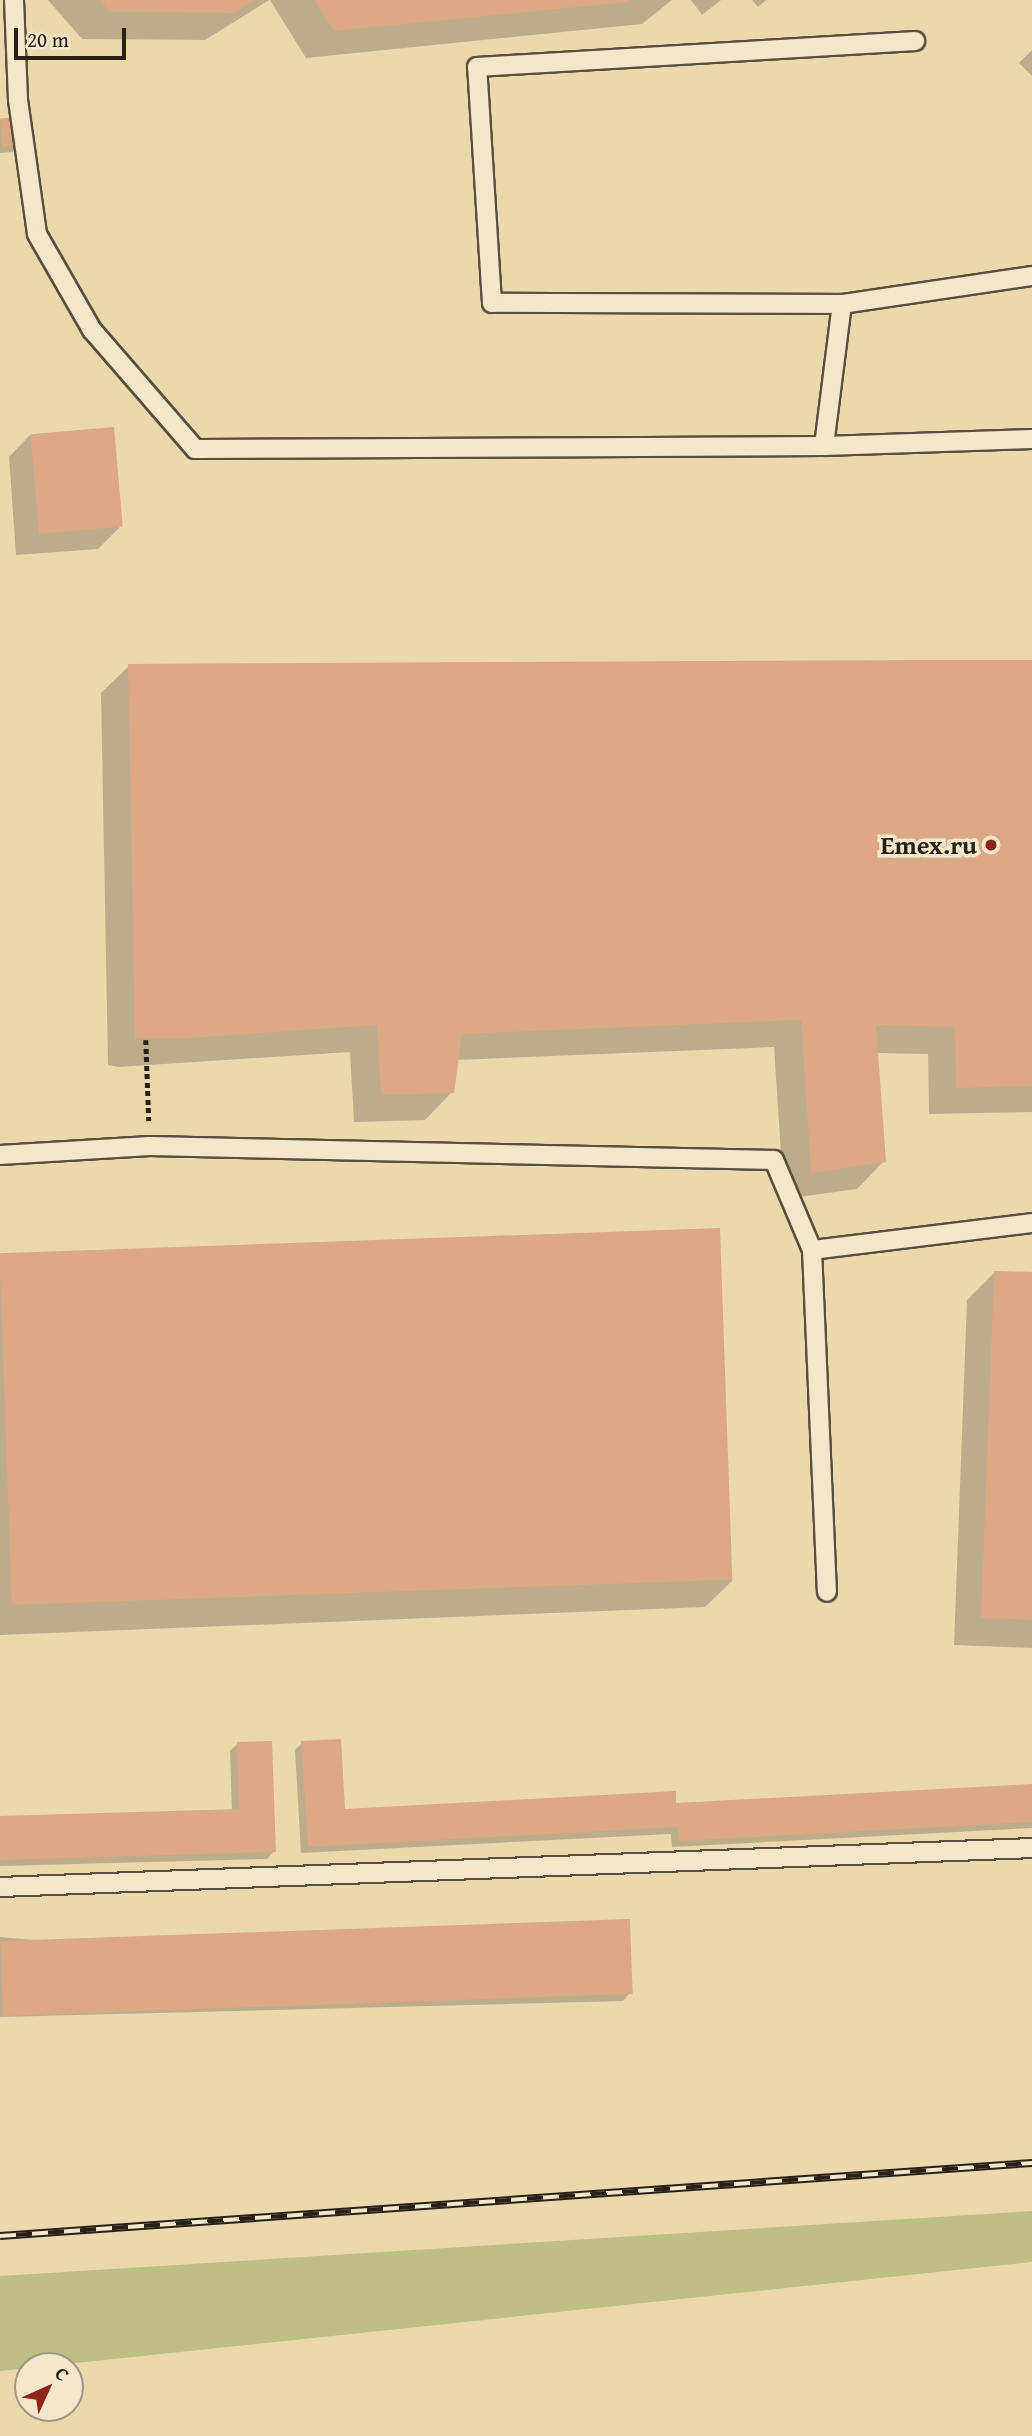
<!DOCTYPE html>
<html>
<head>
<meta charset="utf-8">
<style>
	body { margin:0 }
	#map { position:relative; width:1032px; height:2436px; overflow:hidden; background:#ecd8ad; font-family:"Gentium Book Plus",serif }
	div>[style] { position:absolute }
	.green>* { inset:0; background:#bcbe86 }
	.shadow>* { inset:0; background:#0003 }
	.building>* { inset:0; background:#dba784; transform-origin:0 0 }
	.path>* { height:4.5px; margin-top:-2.25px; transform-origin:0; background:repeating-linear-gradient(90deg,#292017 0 5px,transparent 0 8.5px) }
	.roads { filter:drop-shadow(2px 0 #5a4e3c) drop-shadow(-2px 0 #5a4e3c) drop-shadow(0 2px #5a4e3c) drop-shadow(0 -2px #5a4e3c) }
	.service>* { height:18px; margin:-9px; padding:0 9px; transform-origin:9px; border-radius:9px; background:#f3e6ca }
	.rail>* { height:8px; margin-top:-4px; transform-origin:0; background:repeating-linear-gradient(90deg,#f3e6ca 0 16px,#292017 0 32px); box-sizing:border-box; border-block:2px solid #292017 }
	.dots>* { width:19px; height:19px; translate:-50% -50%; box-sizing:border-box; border:4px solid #f3e6ca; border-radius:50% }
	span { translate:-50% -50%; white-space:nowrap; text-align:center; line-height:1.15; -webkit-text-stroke:7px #f3e6ca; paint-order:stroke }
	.poi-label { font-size:26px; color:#292017; font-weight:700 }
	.right { translate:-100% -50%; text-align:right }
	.north { position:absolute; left:14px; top:2352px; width:70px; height:70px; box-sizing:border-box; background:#f3e6ca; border:2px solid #a29782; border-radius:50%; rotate:45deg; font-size:19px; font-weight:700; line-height:28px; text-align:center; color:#292017 }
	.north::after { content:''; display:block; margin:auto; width:24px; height:32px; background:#8f2418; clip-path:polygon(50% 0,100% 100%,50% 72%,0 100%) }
	.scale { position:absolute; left:14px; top:28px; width:112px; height:32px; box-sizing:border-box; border:4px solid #292017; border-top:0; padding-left:9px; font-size:21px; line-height:24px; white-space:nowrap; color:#292017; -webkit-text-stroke:5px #f3e6ca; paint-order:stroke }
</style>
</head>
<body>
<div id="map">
	<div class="green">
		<i style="clip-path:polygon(1032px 2211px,1032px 2262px,0 2371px,0 2276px)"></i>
	</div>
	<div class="shadow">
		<i style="clip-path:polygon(48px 0,269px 0,205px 40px,82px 39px)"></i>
		<i style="clip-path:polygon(270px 0,672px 0,642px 24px,306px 58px)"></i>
		<i style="clip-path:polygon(691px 0,721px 0,702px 15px)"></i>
		<i style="clip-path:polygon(752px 0,766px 0,758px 7px)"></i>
		<i style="clip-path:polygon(1032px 50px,1032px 76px,1019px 63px)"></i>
		<i style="clip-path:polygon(0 120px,20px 145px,13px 152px,0 153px)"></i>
		<i style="clip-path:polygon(30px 435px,120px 527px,98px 549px,16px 555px,9px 457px)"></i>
		<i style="clip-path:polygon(1032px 662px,1032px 1112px,929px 1114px,928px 1054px,876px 1053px,884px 1161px,857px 1189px,784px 1199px,774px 1047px,456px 1060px,452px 1092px,425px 1120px,354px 1122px,350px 1052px,118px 1067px,108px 1065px,101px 693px,129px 666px)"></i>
		<i style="clip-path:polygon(0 1257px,733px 1580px,705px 1607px,0 1635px)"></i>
		<i style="clip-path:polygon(995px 1272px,1032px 1274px,1032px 1648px,954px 1645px,967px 1300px)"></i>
		<i style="clip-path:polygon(302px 1743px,343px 1811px,675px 1805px,1032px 1786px,1032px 1828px,672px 1847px,671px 1834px,301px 1853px,295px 1750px)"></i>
		<i style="clip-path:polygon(237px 1744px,274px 1851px,267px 1859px,0 1866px,0 1818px,232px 1811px,230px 1751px)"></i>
		<i style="clip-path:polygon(0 1937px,630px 1993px,623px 2001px,0 2017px)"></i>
	</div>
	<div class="building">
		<i style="clip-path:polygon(100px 0,255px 0,234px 13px,110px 12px)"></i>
		<i style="clip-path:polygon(314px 0,629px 0,629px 2px,334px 31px)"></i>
		<i style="left:20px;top:117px;width:28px;height:20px;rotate:86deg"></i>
		<i style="left:114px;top:427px;width:100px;height:84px;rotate:85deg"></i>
		<i style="clip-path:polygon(925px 660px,1032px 660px,1032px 1086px,956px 1088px,955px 1027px,876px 1025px,886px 1162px,811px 1173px,801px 1020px,462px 1034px,454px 1093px,381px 1095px,377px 1025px,177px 1039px,135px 1038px,128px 664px)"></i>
		<i style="left:720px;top:1228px;width:352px;height:721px;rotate:88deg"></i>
		<i style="clip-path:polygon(994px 1271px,1032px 1272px,1032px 1620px,981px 1618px)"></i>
		<i style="clip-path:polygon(341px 1739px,345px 1809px,676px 1791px,676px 1803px,1032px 1784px,1032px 1822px,679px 1841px,678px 1827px,308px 1847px,301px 1741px)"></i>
		<i style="clip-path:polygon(272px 1741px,276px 1852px,0 1860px,0 1816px,239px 1809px,237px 1742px)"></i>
		<i style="left:630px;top:1919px;width:75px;height:630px;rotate:88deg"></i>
	</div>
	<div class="path">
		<i style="left:146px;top:1040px;width:81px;rotate:87.9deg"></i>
	</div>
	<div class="roads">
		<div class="service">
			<i style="left:14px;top:0;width:100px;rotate:87.7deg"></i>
			<i style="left:18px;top:100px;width:135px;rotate:81.9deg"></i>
			<i style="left:37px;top:234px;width:111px;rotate:60.2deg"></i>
			<i style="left:92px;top:330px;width:157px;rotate:49.1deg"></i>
			<i style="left:195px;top:449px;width:629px;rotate:-0.27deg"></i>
			<i style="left:824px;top:446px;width:208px;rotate:-1.9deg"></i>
			<i style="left:842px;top:304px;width:192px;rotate:-8.4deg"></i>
			<i style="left:824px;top:446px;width:143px;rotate:-82.8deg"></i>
			<i style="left:842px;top:304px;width:350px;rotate:-179.8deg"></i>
			<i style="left:492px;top:303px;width:236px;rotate:-93.6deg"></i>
			<i style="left:477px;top:67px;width:439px;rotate:-3.4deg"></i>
			<i style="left:0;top:1155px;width:150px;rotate:-3.4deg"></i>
			<i style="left:150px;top:1146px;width:624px;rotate:1.29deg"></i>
			<i style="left:774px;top:1160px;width:98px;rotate:67.1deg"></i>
			<i style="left:812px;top:1250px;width:342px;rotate:87.5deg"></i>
			<i style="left:812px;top:1250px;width:222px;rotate:-7deg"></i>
			<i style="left:0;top:1887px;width:1033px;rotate:-2.16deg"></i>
		</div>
	</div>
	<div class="rail">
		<i style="left:0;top:2236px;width:1035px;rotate:-4.05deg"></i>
	</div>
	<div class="dots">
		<i style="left:991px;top:845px;background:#8f2418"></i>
	</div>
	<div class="poi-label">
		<span class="right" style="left:977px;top:845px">Emex.ru</span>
	</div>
	<div class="north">С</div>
	<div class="scale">20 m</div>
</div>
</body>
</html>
